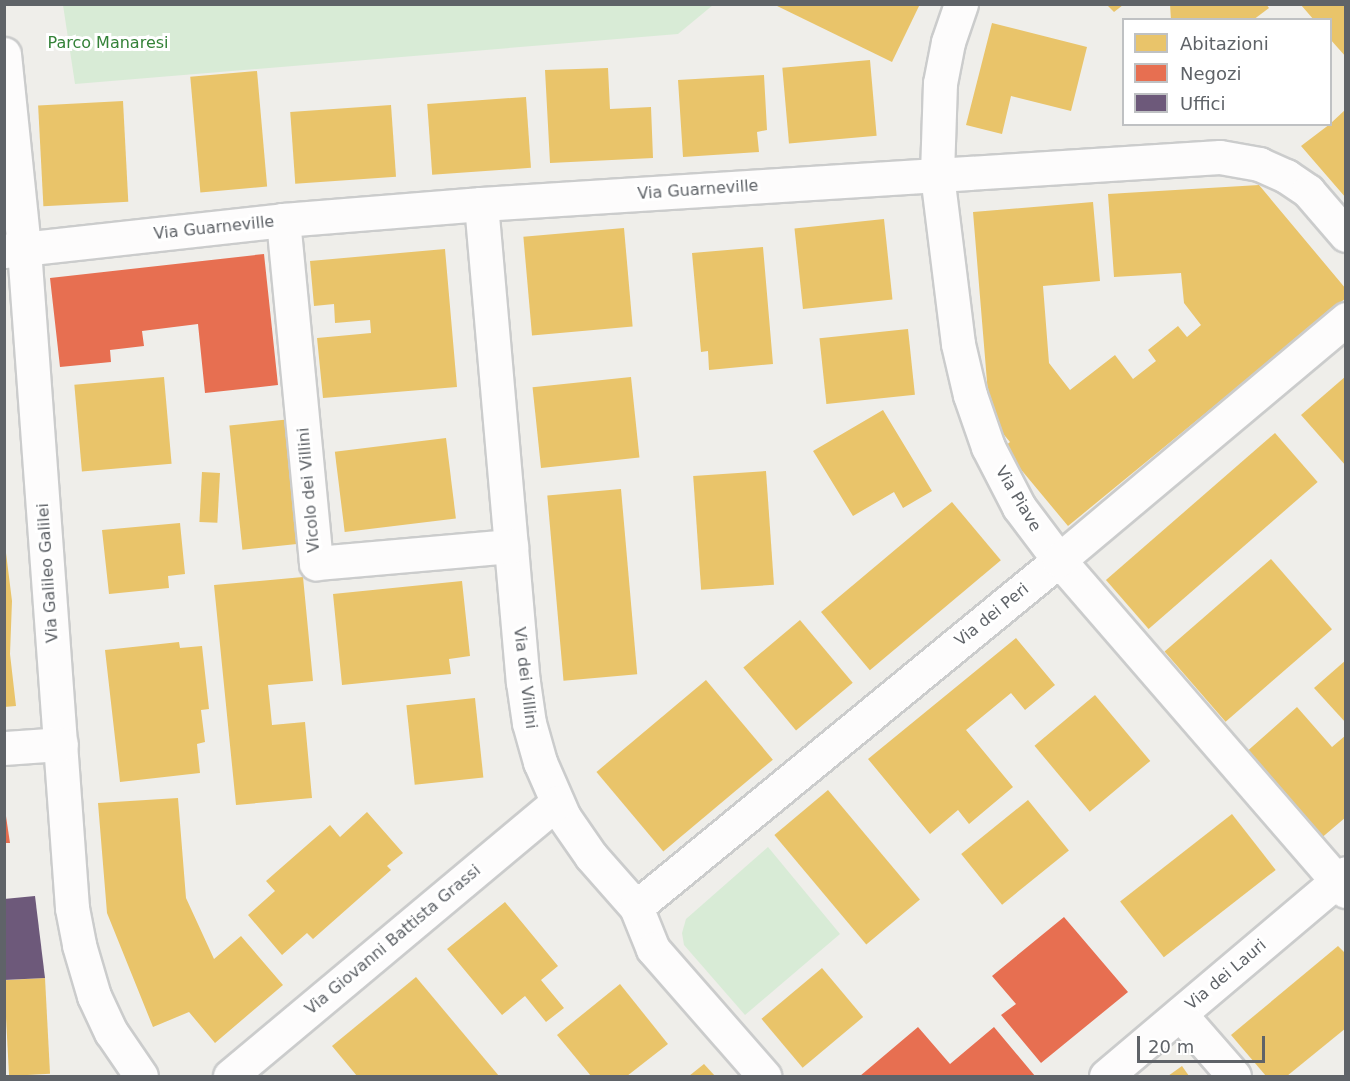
<!DOCTYPE html>
<html>
<head>
<meta charset="utf-8">
<style>
	body { margin:0 }
	#map { position:relative; width:1350px; height:1081px; overflow:hidden; background:#efeeea; font-family:"DejaVu Sans",sans-serif }
	div>[style] { position:absolute }
	.green>* { inset:0; background:#d8ebd6 }
	.homes>* { inset:0; background:#e9c46a; transform-origin:0 0 }
	.shops>* { inset:0; background:#e76f51 }
	.offices>* { inset:0; background:#6d597a }
	.roads { filter:drop-shadow(2px 0 #cbcccc) drop-shadow(-2px 0 #cbcccc) drop-shadow(0 2px #cbcccc) drop-shadow(0 -2px #cbcccc) }
	.street>* { height:33px; margin:-16.5px; padding:0 16.5px; transform-origin:16.5px; border-radius:16.5px; background:#fdfcfc }
	span { translate:-50% -50%; white-space:nowrap; text-align:center; line-height:1.15; -webkit-text-stroke:6px #fff; paint-order:stroke }
	.park-label { font-size:16px; color:#348238 }
	.street-label { font-size:16px; color:#5f6368 }
	.frame { position:absolute; inset:0; border:6px solid #5f6368; pointer-events:none }
	.legend { position:absolute; left:1122px; top:18px; width:210px; height:108px; box-sizing:border-box; background:#fff; border:2px solid #bfc1c3; margin:0; padding:8px 10px; list-style:none; font-size:18px; color:#5f6368 }
	.legend li { display:flex; align-items:center; gap:12px; height:30px }
	.legend b { width:30px; border:2px solid #bfc1c3 }
	.scale { position:absolute; left:1137px; top:1036px; width:128px; height:27px; box-sizing:border-box; border:3px solid #5f6368; border-top:0; padding-left:8px; font-size:18px; line-height:21px; white-space:nowrap; color:#5f6368; -webkit-text-stroke:4px #fff; paint-order:stroke }
</style>
</head>
<body>
<div id="map">
	<div class="green">
		<i style="clip-path:polygon(63px 5px,63px 4px,713px 5px,678px 34px,75px 84px)"></i>
		<i style="clip-path:polygon(768px 847px,840px 934px,745px 1015px,684px 945px,682px 933px,686px 919px)"></i>
	</div>
	<div class="homes">
		<i style="clip-path:polygon(773px 4px,920px 4px,892px 62px)"></i>
		<i style="clip-path:polygon(1170px 4px,1266px 4px,1269px 8px,1253px 20px,1171px 20px)"></i>
		<i style="clip-path:polygon(1107px 5px,1123px 5px,1114px 12px)"></i>
		<i style="clip-path:polygon(1301px 5px,1346px 5px,1346px 57px,1330px 39px,1330px 20px,1314px 20px)"></i>
		<i style="clip-path:polygon(992px 23px,1087px 47px,1071px 111px,1011px 96px,1002px 134px,966px 125px)"></i>
		<i style="left:870px;top:60px;width:76px;height:88px;rotate:85deg"></i>
		<i style="clip-path:polygon(608px 68px,610px 109px,651px 107px,653px 158px,550px 163px,545px 70px)"></i>
		<i style="left:257px;top:71px;width:116px;height:67px;rotate:85deg"></i>
		<i style="clip-path:polygon(764px 75px,767px 130px,757px 132px,759px 152px,683px 157px,678px 80px)"></i>
		<i style="left:526px;top:97px;width:71px;height:99px;rotate:86deg"></i>
		<i style="left:123px;top:101px;width:101px;height:85px;rotate:87deg"></i>
		<i style="left:391px;top:105px;width:72px;height:101px;rotate:86deg"></i>
		<i style="clip-path:polygon(1346px 109px,1346px 198px,1301px 146px,1330px 124px)"></i>
		<i style="clip-path:polygon(1259px 185px,1346px 289px,1346px 298px,1068px 526px,1003px 448px,1010px 442px,990px 418px,973px 212px,1093px 202px,1100px 281px,1043px 286px,1049px 363px,1070px 390px,1115px 355px,1133px 379px,1156px 361px,1148px 350px,1178px 326px,1187px 337px,1201px 325px,1184px 303px,1181px 273px,1114px 277px,1108px 194px)"></i>
		<i style="left:884px;top:219px;width:81px;height:90px;rotate:84deg"></i>
		<i style="left:624px;top:228px;width:99px;height:101px;rotate:85deg"></i>
		<i style="clip-path:polygon(763px 247px,773px 364px,709px 370px,708px 351px,701px 352px,692px 253px)"></i>
		<i style="clip-path:polygon(445px 249px,457px 387px,323px 398px,317px 338px,371px 333px,370px 320px,335px 323px,334px 304px,314px 306px,310px 261px)"></i>
		<i style="left:908px;top:329px;width:66px;height:89px;rotate:84deg"></i>
		<i style="clip-path:polygon(1346px 376px,1346px 466px,1301px 415px)"></i>
		<i style="left:164px;top:377px;width:87px;height:90px;rotate:85deg"></i>
		<i style="left:631px;top:377px;width:81px;height:99px;rotate:84deg"></i>
		<i style="clip-path:polygon(883px 410px,932px 491px,903px 508px,894px 492px,853px 516px,813px 451px)"></i>
		<i style="left:291px;top:419px;width:125px;height:62px;rotate:84deg"></i>
		<i style="left:1275px;top:433px;width:65px;height:224px;rotate:49deg"></i>
		<i style="left:446px;top:438px;width:81px;height:112px;rotate:83deg"></i>
		<i style="left:766px;top:471px;width:114px;height:73px;rotate:86deg"></i>
		<i style="left:202px;top:472px;width:18px;height:50px;rotate:3deg"></i>
		<i style="left:621px;top:489px;width:186px;height:74px;rotate:85deg"></i>
		<i style="left:952px;top:502px;width:76px;height:171px;rotate:50deg"></i>
		<i style="clip-path:polygon(180px 523px,185px 574px,168px 576px,169px 588px,109px 594px,102px 530px)"></i>
		<i style="clip-path:polygon(6px 553px,12px 601px,10px 654px,16px 706px,4px 707px)"></i>
		<i style="left:1271px;top:559px;width:93px;height:141px;rotate:49deg"></i>
		<i style="clip-path:polygon(303px 577px,313px 681px,268px 685px,272px 725px,305px 722px,312px 798px,236px 805px,214px 585px)"></i>
		<i style="clip-path:polygon(462px 581px,470px 656px,449px 659px,451px 674px,342px 685px,333px 594px)"></i>
		<i style="left:800px;top:620px;width:82px;height:74px;rotate:50deg"></i>
		<i style="clip-path:polygon(1016px 638px,1055px 685px,1025px 710px,1011px 693px,966px 730px,1013px 787px,969px 824px,958px 810px,930px 834px,868px 759px)"></i>
		<i style="clip-path:polygon(179px 642px,180px 648px,202px 646px,209px 709px,201px 710px,205px 742px,197px 744px,200px 773px,120px 782px,105px 650px)"></i>
		<i style="clip-path:polygon(1346px 660px,1346px 723px,1314px 688px)"></i>
		<i style="left:706px;top:680px;width:104px;height:143px;rotate:50deg"></i>
		<i style="left:1095px;top:695px;width:86px;height:79px;rotate:50deg"></i>
		<i style="left:475px;top:698px;width:80px;height:69px;rotate:84deg"></i>
		<i style="clip-path:polygon(1297px 707px,1332px 747px,1346px 735px,1346px 817px,1319px 840px,1244px 754px)"></i>
		<i style="left:828px;top:790px;width:143px;height:70px;rotate:50deg"></i>
		<i style="clip-path:polygon(178px 798px,186px 898px,214px 959px,241px 936px,283px 985px,215px 1043px,189px 1012px,153px 1027px,107px 913px,98px 803px)"></i>
		<i style="left:1028px;top:800px;width:65px;height:86px;rotate:51deg"></i>
		<i style="clip-path:polygon(367px 812px,403px 853px,387px 866px,391px 870px,313px 939px,307px 933px,282px 955px,248px 915px,275px 891px,266px 881px,330px 825px,340px 837px)"></i>
		<i style="left:1232px;top:814px;width:71px;height:142px;rotate:52deg"></i>
		<i style="clip-path:polygon(505px 902px,558px 966px,541px 980px,564px 1008px,546px 1022px,525px 996px,502px 1015px,447px 949px)"></i>
		<i style="clip-path:polygon(1338px 946px,1346px 954px,1346px 1028px,1287px 1076px,1266px 1076px,1231px 1035px)"></i>
		<i style="left:822px;top:968px;width:64px;height:79px;rotate:50deg"></i>
		<i style="clip-path:polygon(416px 977px,499px 1076px,357px 1076px,332px 1046px)"></i>
		<i style="left:45px;top:978px;width:96px;height:41px;rotate:87deg"></i>
		<i style="clip-path:polygon(620px 984px,668px 1044px,627px 1076px,591px 1076px,557px 1035px)"></i>
		<i style="clip-path:polygon(704px 1064px,715px 1076px,689px 1076px)"></i>
		<i style="clip-path:polygon(1182px 1066px,1189px 1076px,1168px 1076px)"></i>
	</div>
	<div class="shops">
		<i style="clip-path:polygon(264px 254px,278px 385px,205px 393px,198px 324px,142px 331px,144px 346px,110px 350px,111px 362px,60px 367px,50px 278px)"></i>
		<i style="clip-path:polygon(4px 803px,10px 843px,4px 843px)"></i>
		<i style="clip-path:polygon(1064px 917px,1128px 992px,1041px 1063px,1001px 1015px,1016px 1004px,992px 976px)"></i>
		<i style="clip-path:polygon(918px 1027px,950px 1064px,994px 1027px,1035px 1076px,860px 1076px)"></i>
	</div>
	<div class="offices">
		<i style="clip-path:polygon(35px 896px,45px 978px,4px 980px,4px 899px)"></i>
	</div>
	<div class="roads">
		<div class="street">
			<i style="left:961px;top:4px;width:40px;rotate:108.9deg"></i>
			<i style="left:948px;top:42px;width:42px;rotate:101deg"></i>
			<i style="left:940px;top:83px;width:92px;rotate:91.9deg"></i>
			<i style="left:937px;top:175px;width:170px;rotate:82.9deg"></i>
			<i style="left:958px;top:344px;width:52px;rotate:76.8deg"></i>
			<i style="left:970px;top:395px;width:55px;rotate:70.9deg"></i>
			<i style="left:988px;top:447px;width:68px;rotate:62.7deg"></i>
			<i style="left:1019px;top:507px;width:66px;rotate:53deg"></i>
			<i style="left:1059px;top:560px;width:438px;rotate:49.1deg"></i>
			<i style="left:4px;top:54px;width:196px;rotate:84.1deg"></i>
			<i style="left:24px;top:249px;width:661px;rotate:85.83deg"></i>
			<i style="left:72px;top:908px;width:38px;rotate:79deg"></i>
			<i style="left:79px;top:945px;width:53px;rotate:73.6deg"></i>
			<i style="left:94px;top:996px;width:40px;rotate:65deg"></i>
			<i style="left:111px;top:1032px;width:53px;rotate:55.7deg"></i>
			<i style="left:481px;top:204px;width:480px;rotate:85deg"></i>
			<i style="left:523px;top:682px;width:41px;rotate:81.7deg"></i>
			<i style="left:529px;top:723px;width:41px;rotate:74.2deg"></i>
			<i style="left:540px;top:762px;width:60px;rotate:66.4deg"></i>
			<i style="left:564px;top:817px;width:47px;rotate:55.3deg"></i>
			<i style="left:591px;top:856px;width:68px;rotate:48.6deg"></i>
			<i style="left:636px;top:907px;width:45px;rotate:68deg"></i>
			<i style="left:653px;top:949px;width:169px;rotate:48.8deg"></i>
			<i style="left:283px;top:220px;width:345px;rotate:84.5deg"></i>
			<i style="left:316px;top:563px;width:196px;rotate:-5deg"></i>
			<i style="left:4px;top:251px;width:281px;rotate:-6.3deg"></i>
			<i style="left:283px;top:220px;width:199px;rotate:-4.6deg"></i>
			<i style="left:481px;top:204px;width:740px;rotate:-3.64deg"></i>
			<i style="left:1220px;top:157px;width:40px;rotate:10deg"></i>
			<i style="left:1259px;top:164px;width:30px;rotate:24deg"></i>
			<i style="left:1286px;top:176px;width:27px;rotate:34deg"></i>
			<i style="left:1308px;top:191px;width:58px;rotate:49.2deg"></i>
			<i style="left:4px;top:748px;width:57px;rotate:-4deg"></i>
			<i style="left:636px;top:907px;width:547px;rotate:-39.36deg"></i>
			<i style="left:1059px;top:560px;width:375px;rotate:-40deg"></i>
			<i style="left:1180px;top:1014px;width:82px;rotate:48.9deg"></i>
			<i style="left:230px;top:1076px;width:426px;rotate:-39.9deg"></i>
			<i style="left:1106px;top:1076px;width:314px;rotate:-40.2deg"></i>
		</div>
	</div>
	<div class="park-label">
		<span style="left:108px;top:43px">Parco Manaresi</span>
	</div>
	<div class="street-label">
		<span style="left:698px;top:190px;rotate:-4deg">Via Guarneville</span>
		<span style="left:214px;top:228px;rotate:-6deg">Via Guarneville</span>
		<span style="left:309px;top:490px;rotate:-95deg">Vicolo dei Villini</span>
		<span style="left:1018px;top:499px;rotate:59deg">Via Piave</span>
		<span style="left:48px;top:573px;rotate:-94deg">Via Galileo Galilei</span>
		<span style="left:992px;top:615px;rotate:-39deg">Via dei Peri</span>
		<span style="left:525px;top:678px;rotate:83deg">Via dei Villini</span>
		<span style="left:393px;top:940px;rotate:-40deg">Via Giovanni Battista Grassi</span>
		<span style="left:1226px;top:975px;rotate:-40deg">Via dei Lauri</span>
	</div>
	<div class="frame"></div>
	<ul class="legend">
	<li><b style="height:16px;background:#e9c46a"></b>Abitazioni</li>
	<li><b style="height:16px;background:#e76f51"></b>Negozi</li>
	<li><b style="height:16px;background:#6d597a"></b>Uffici</li>
	</ul>
	<div class="scale">20 m</div>
</div>
</body>
</html>
